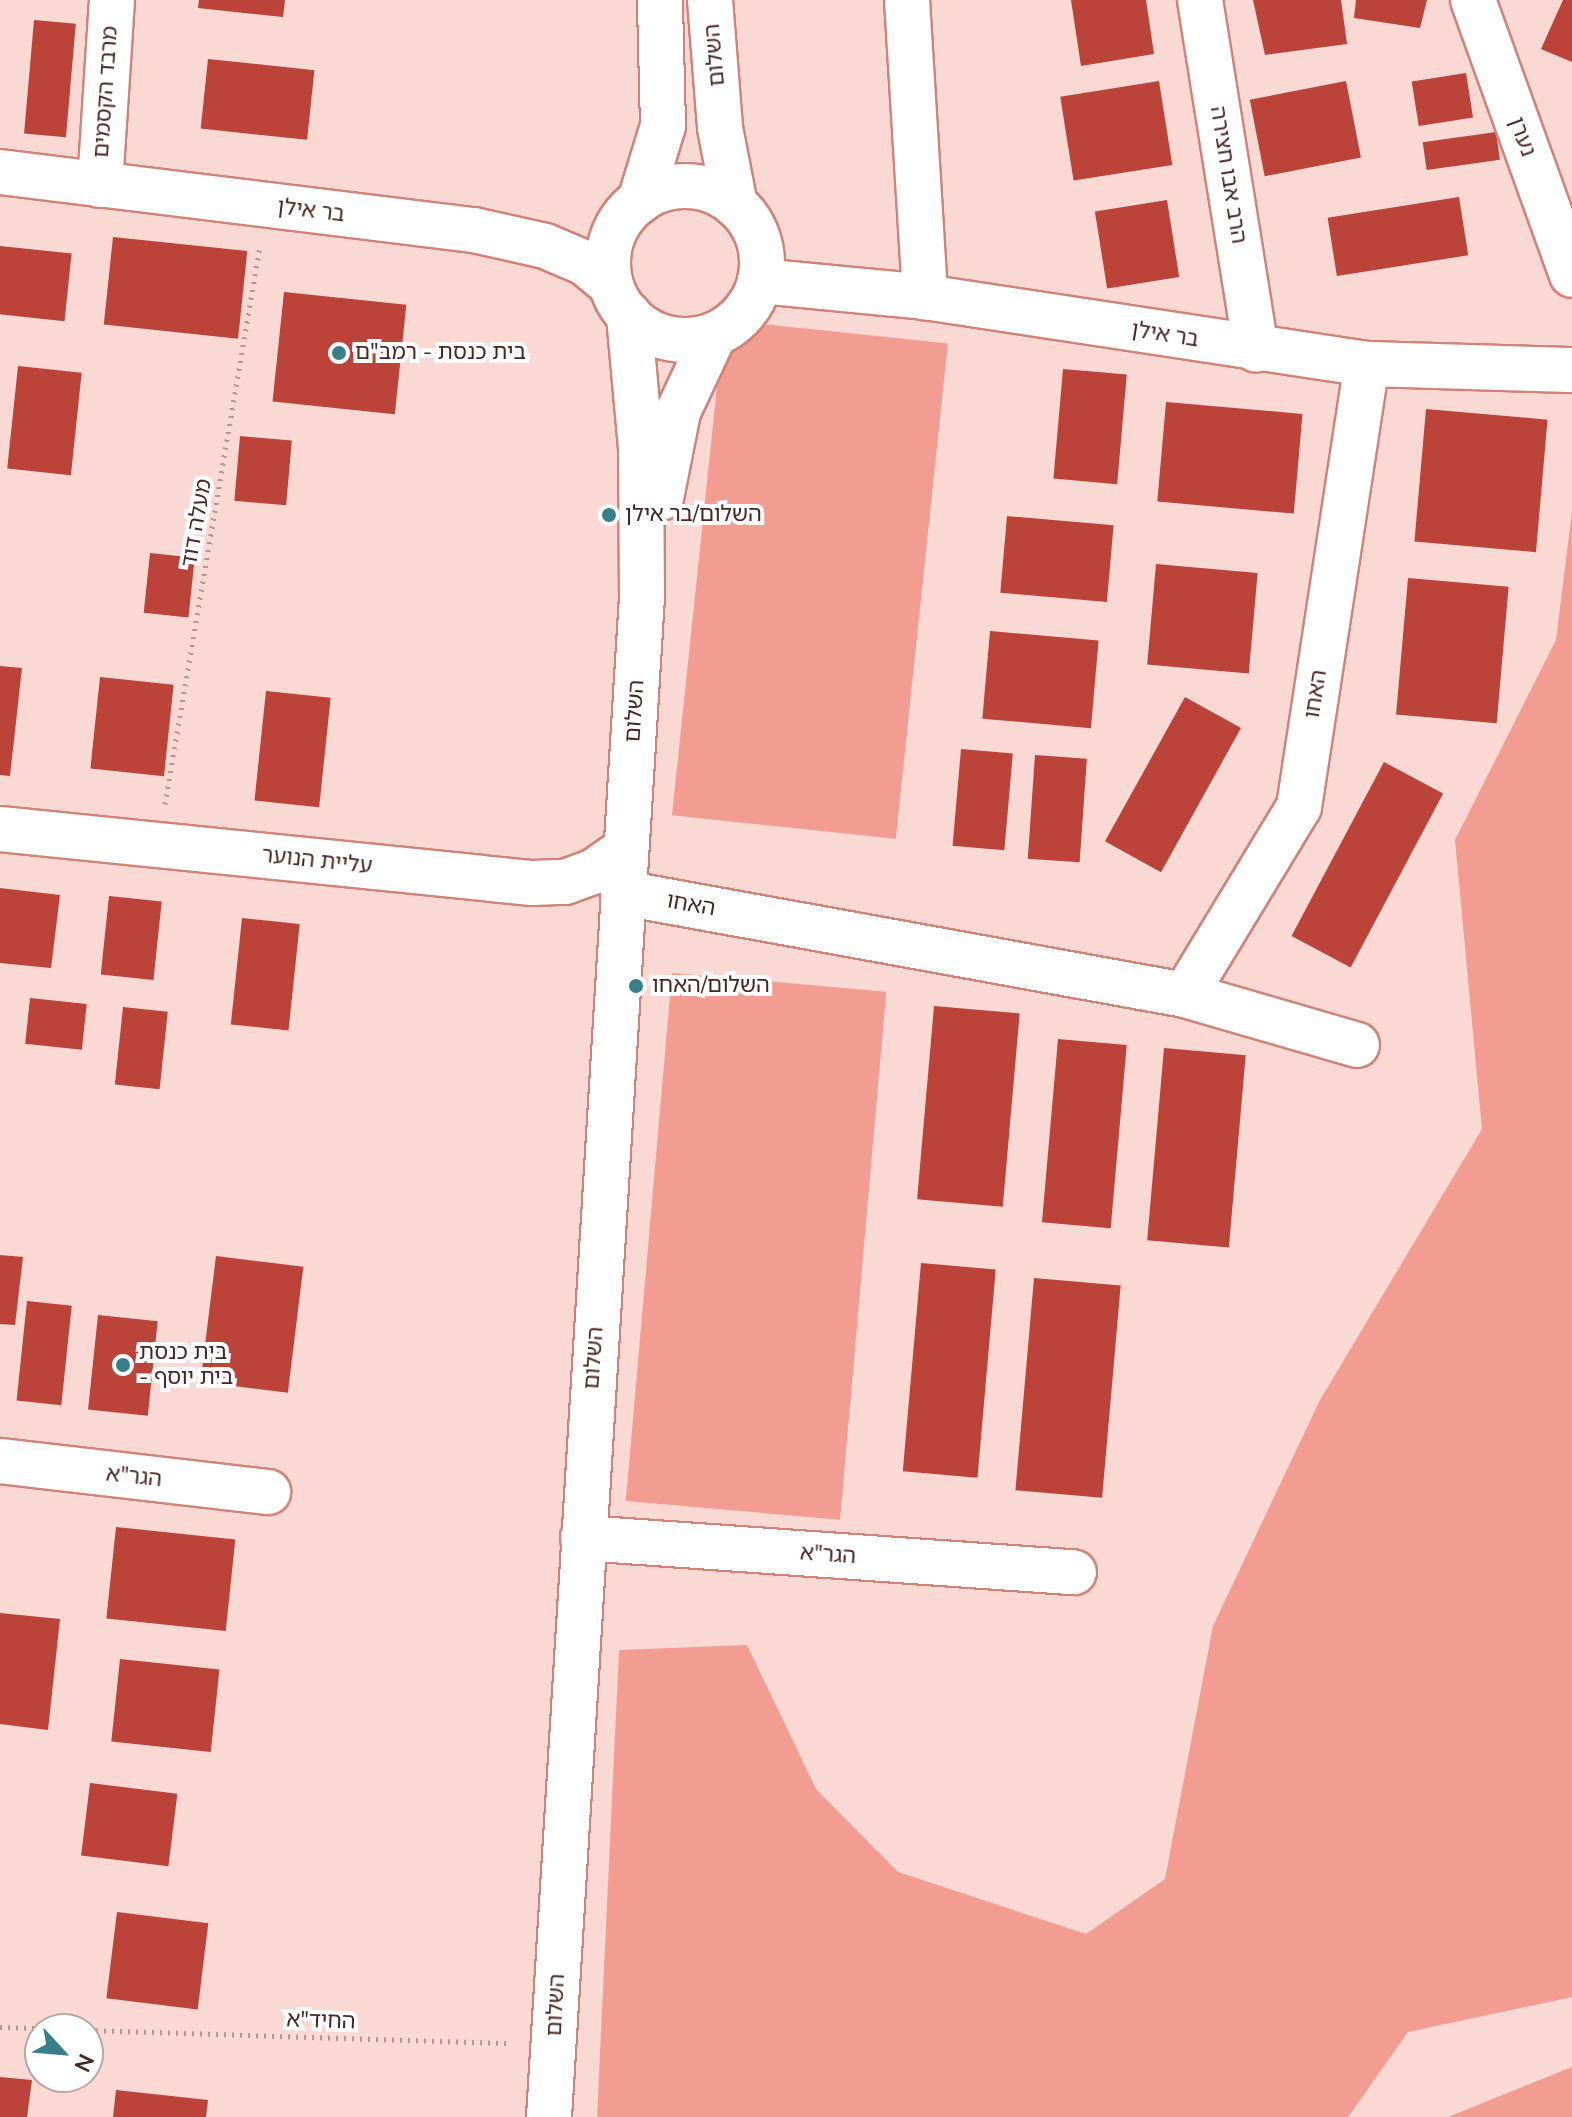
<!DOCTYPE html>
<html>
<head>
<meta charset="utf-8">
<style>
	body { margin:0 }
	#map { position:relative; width:1572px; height:2117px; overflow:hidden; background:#fad9d4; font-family:"Nunito Sans","Noto Sans Hebrew",sans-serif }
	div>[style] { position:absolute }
	.green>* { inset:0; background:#f39c91; transform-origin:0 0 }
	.building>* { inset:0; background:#bb433a; transform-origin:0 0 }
	.path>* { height:5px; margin-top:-2.5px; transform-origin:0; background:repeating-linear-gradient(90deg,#b69691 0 2px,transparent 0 8px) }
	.roads { filter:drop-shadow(2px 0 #cf8379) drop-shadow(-2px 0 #cf8379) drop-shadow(0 2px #cf8379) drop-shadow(0 -2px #cf8379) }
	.minor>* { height:44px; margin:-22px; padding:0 22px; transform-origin:22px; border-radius:22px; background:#fff }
	.minor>.ring { margin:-22px; padding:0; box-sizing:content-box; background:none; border:44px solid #fff; border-radius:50% }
	.dots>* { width:22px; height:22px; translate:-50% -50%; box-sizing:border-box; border:4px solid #fff; border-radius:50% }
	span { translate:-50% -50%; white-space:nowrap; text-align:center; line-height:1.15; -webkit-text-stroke:8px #fff; paint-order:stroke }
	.street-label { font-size:22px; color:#472724 }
	.poi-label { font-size:22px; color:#472724 }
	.left { translate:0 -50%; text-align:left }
	.north { position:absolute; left:24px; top:2013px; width:80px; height:80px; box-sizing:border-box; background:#fff; border:2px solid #b5a9a7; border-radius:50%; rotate:116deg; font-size:22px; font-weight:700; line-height:32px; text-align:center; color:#472724 }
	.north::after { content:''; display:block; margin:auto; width:28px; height:36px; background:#387f89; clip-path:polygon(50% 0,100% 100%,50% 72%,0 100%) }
</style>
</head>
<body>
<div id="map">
	<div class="green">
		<i style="left:724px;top:320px;width:225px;height:498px;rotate:6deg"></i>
		<i style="clip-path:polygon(1572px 511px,1572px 1997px,1408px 2032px,1348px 2117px,597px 2117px,619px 1650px,747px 1645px,816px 1789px,898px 1872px,1086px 1934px,1165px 1879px,1213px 1626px,1320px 1400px,1482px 1129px,1455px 840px,1556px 640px)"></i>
		<i style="left:672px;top:973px;width:215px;height:530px;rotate:5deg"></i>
		<i style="clip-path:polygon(1572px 2067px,1572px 2117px,1448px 2117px)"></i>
	</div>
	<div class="building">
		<i style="clip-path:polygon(199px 0,285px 0,283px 17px,198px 8px)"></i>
		<i style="clip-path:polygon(1071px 0,1146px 0,1154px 54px,1081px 66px)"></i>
		<i style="clip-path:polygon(1253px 0,1341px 0,1347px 44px,1265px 55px)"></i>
		<i style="clip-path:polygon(1356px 0,1427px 0,1420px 28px,1354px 18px)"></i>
		<i style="clip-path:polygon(1563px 0,1572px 0,1572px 62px,1541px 49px)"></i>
		<i style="left:34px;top:20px;width:42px;height:114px;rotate:5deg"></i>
		<i style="left:208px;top:59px;width:107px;height:70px;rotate:6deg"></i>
		<i style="left:1466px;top:73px;width:45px;height:55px;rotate:81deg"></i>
		<i style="left:1159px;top:81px;width:85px;height:100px;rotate:81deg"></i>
		<i style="left:1346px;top:81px;width:78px;height:98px;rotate:79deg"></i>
		<i style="left:1496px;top:132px;width:28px;height:74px;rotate:82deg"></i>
		<i style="left:1459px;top:197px;width:59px;height:133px;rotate:81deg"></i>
		<i style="left:1167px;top:200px;width:78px;height:73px;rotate:81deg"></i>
		<i style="left:113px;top:237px;width:135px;height:88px;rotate:6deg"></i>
		<i style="left:0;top:246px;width:72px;height:68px;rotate:6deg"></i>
		<i style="left:284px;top:292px;width:123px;height:110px;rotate:6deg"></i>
		<i style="left:18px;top:366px;width:64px;height:103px;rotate:6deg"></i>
		<i style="left:1063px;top:369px;width:64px;height:110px;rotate:5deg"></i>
		<i style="left:1166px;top:402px;width:137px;height:100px;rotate:5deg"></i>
		<i style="left:1426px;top:409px;width:122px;height:133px;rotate:5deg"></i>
		<i style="left:240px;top:436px;width:52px;height:65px;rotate:5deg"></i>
		<i style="left:1007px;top:516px;width:107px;height:77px;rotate:5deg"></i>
		<i style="left:150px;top:553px;width:45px;height:60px;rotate:6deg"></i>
		<i style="left:1156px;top:564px;width:102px;height:101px;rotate:5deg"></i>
		<i style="left:1408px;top:578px;width:101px;height:137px;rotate:5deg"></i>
		<i style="left:990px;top:631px;width:109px;height:88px;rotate:5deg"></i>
		<i style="clip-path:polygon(0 666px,22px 668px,10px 776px,0 775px)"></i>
		<i style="left:100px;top:677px;width:74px;height:92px;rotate:6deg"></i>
		<i style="left:266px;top:691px;width:65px;height:110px;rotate:6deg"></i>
		<i style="left:1185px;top:697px;width:64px;height:165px;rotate:29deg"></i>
		<i style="left:961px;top:749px;width:52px;height:97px;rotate:5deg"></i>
		<i style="left:1035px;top:755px;width:52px;height:104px;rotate:4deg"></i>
		<i style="left:1384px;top:762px;width:67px;height:197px;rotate:28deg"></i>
		<i style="clip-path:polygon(0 888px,60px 895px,51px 968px,0 963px)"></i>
		<i style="left:109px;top:896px;width:53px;height:79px;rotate:6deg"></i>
		<i style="left:242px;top:918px;width:58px;height:107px;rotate:6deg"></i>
		<i style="left:30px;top:998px;width:57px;height:46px;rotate:6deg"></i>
		<i style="left:934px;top:1006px;width:86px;height:194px;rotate:5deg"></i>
		<i style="left:123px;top:1007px;width:45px;height:78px;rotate:6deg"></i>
		<i style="left:1058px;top:1039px;width:69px;height:184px;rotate:5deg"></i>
		<i style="left:1164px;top:1048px;width:82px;height:193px;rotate:5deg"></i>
		<i style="clip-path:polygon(0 1255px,23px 1257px,15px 1325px,0 1324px)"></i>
		<i style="left:216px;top:1256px;width:88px;height:127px;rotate:7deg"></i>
		<i style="left:921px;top:1263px;width:75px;height:209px;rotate:5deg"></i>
		<i style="left:1034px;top:1278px;width:87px;height:213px;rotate:5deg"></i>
		<i style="left:27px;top:1301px;width:45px;height:100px;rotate:6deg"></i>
		<i style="left:98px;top:1315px;width:60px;height:95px;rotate:6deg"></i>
		<i style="left:116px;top:1527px;width:120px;height:92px;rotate:6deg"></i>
		<i style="clip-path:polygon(0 1613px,60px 1619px,48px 1730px,0 1724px)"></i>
		<i style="left:120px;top:1659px;width:100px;height:83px;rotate:6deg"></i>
		<i style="left:90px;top:1783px;width:88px;height:73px;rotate:7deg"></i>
		<i style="left:117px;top:1912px;width:92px;height:87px;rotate:7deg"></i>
		<i style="clip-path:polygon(0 2077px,32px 2080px,27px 2117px,0 2117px)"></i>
		<i style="clip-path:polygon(116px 2090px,208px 2100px,206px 2117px,113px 2117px)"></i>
	</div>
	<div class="path">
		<i style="left:165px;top:804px;width:566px;rotate:-80.34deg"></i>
		<i style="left:0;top:2027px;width:65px;rotate:1.8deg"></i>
		<i style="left:88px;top:2030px;width:423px;rotate:1.8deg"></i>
	</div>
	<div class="roads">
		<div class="minor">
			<i style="left:710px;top:0;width:128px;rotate:85.5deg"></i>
			<i style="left:720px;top:128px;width:78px;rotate:79deg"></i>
			<i style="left:907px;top:0;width:298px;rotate:86.5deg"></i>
			<i style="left:1200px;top:0;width:354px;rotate:80.9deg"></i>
			<i style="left:1473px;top:0;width:292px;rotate:70.2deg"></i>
			<i style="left:0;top:172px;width:478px;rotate:7deg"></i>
			<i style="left:474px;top:230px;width:73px;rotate:12.7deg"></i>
			<i style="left:545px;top:246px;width:43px;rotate:23deg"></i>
			<i style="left:585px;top:263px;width:33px;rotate:40deg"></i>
			<i style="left:100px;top:185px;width:185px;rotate:-86.3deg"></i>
			<i class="ring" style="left:608px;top:186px;width:110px;height:110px"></i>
			<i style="left:640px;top:201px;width:78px;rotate:-73deg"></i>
			<i style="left:663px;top:126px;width:126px;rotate:-91.4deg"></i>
			<i style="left:760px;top:281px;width:166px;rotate:5.5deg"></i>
			<i style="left:925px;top:297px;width:447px;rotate:8.6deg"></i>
			<i style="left:1367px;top:364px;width:205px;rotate:1.7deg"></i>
			<i style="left:661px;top:498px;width:88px;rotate:-78.8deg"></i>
			<i style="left:678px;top:412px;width:85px;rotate:-64.9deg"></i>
			<i style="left:0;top:829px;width:535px;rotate:5.8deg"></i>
			<i style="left:532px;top:883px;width:33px;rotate:-2deg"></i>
			<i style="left:565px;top:882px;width:30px;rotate:-20deg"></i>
			<i style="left:593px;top:872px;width:40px;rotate:-34.9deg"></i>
			<i style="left:623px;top:893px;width:571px;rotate:10.29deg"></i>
			<i style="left:1185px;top:995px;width:179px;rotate:16.2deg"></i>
			<i style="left:1185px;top:995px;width:220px;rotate:-58.8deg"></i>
			<i style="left:1299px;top:807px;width:448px;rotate:-81.3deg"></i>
			<i style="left:0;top:1461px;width:270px;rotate:6.6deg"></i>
			<i style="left:583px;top:1538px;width:492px;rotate:4deg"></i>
			<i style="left:549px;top:2117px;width:1522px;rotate:-86.5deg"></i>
			<i style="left:642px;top:598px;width:150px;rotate:-90.4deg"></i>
			<i style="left:641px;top:448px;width:134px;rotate:-95.2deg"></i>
		</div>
	</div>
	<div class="dots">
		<i style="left:339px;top:353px;background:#387f89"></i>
		<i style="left:609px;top:515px;background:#387f89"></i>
		<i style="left:636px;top:986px;background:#387f89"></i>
		<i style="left:123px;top:1365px;background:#387f89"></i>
	</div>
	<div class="street-label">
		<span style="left:715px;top:55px;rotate:-95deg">השלום</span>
		<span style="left:106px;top:92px;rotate:-86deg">מרבד הקסמים</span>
		<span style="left:1522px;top:137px;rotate:70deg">נערן</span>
		<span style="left:1228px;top:175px;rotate:81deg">הרב אבו חצירה</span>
		<span style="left:311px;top:211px;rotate:7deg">בר אילן</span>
		<span style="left:1165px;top:335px;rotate:9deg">בר אילן</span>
		<span style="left:197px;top:523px;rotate:-80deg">מעלה דוד</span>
		<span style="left:1316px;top:694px;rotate:-81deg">האחו</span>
		<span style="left:635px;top:711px;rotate:-86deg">השלום</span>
		<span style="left:317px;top:861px;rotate:6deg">עליית הנוער</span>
		<span style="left:691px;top:905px;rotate:10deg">האחו</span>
		<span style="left:594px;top:1358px;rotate:-86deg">השלום</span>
		<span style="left:134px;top:1477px;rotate:6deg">הגר"א</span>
		<span style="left:828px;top:1555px;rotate:4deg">הגר"א</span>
		<span style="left:556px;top:2005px;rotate:-87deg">השלום</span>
		<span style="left:321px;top:2021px;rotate:2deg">החיד"א</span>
	</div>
	<div class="poi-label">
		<span class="left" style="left:355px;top:353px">בית כנסת - רמב"ם</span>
		<span class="left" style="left:625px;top:515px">השלום/בר אילן</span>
		<span class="left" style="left:652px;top:986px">השלום/האחו</span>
		<span class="left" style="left:139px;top:1365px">בית כנסת<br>- בית יוסף</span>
	</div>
	<div class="north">N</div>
</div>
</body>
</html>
